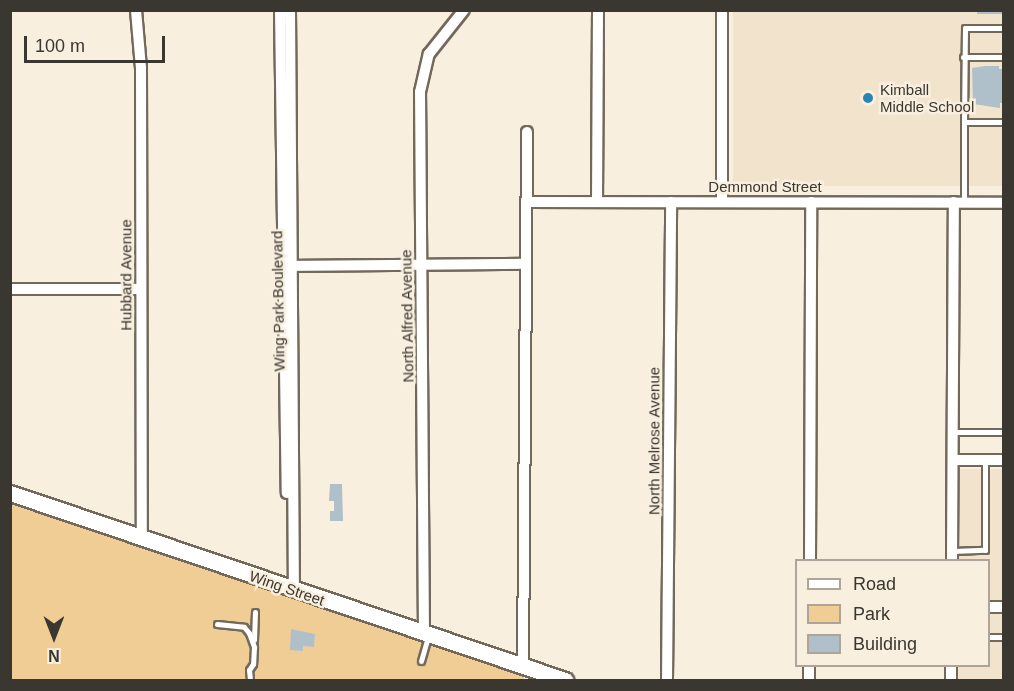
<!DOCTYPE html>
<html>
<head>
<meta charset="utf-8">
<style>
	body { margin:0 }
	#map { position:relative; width:1014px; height:691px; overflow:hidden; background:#f9efdf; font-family:Arial,sans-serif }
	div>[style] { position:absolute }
	.built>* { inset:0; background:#f2e3cd; transform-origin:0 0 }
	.green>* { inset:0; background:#f1cd96 }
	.building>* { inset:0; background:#afc0ca; transform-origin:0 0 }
	.roads { filter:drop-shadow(2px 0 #72695b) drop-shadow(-2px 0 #72695b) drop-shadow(0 2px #72695b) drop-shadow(0 -2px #72695b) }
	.lane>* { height:5px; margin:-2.5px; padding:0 2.5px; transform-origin:2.5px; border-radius:2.5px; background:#fff }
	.street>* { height:10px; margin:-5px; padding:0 5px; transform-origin:5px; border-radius:5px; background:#fff }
	.secondary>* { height:15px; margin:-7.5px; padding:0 7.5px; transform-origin:7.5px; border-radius:7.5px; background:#fff }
	.dots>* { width:16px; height:16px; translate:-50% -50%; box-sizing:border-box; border:3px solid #f9efdf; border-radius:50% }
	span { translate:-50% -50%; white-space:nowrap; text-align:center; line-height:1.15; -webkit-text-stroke:5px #f9efdf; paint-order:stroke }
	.poi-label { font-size:15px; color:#3a3630 }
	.left { translate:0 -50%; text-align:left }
	.street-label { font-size:15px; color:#3a3630 }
	.frame { position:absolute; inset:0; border:12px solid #3a3630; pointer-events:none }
	.legend { position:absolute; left:795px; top:559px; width:195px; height:108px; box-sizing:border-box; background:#f9efdf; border:2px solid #ada599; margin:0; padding:8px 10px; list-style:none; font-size:18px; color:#3a3630 }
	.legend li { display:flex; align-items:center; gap:12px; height:30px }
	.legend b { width:30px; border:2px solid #ada599 }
	.north { position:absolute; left:24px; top:607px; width:60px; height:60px; -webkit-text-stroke:4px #f9efdf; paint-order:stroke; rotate:180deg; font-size:16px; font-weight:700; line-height:24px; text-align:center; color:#3a3630 }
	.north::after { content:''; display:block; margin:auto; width:21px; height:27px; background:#3a3630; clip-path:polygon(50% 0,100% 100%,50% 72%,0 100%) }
	.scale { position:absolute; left:24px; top:36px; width:141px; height:27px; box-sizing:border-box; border:3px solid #3a3630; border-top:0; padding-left:8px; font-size:18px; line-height:21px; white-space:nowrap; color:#3a3630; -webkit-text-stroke:4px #f9efdf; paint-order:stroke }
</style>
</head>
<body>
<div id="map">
	<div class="built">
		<i style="left:733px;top:11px;width:270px;height:175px"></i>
		<i style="clip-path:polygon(959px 469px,1003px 469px,1003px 680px,955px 680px,955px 666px,988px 666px,988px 560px,957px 560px)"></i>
	</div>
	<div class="green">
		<i style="clip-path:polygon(11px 501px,524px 676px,524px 680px,11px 680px)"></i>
	</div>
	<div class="building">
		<i style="left:977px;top:10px;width:27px;height:4px"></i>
		<i style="clip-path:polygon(985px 66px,999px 66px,999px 69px,1004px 69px,1004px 103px,1000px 103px,1000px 108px,973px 104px,972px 68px)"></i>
		<i style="clip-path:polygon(330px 484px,342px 484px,343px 521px,330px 521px,330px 511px,334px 511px,334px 501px,329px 501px)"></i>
		<i style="clip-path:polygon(291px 629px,315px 634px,314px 647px,303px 646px,303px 651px,290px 650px)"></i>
	</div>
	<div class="roads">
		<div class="lane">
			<i style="left:963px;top:57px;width:41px"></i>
			<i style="left:964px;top:122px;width:94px;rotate:-89.4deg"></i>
			<i style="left:965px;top:28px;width:39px"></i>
			<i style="left:964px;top:202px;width:80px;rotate:-90deg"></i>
			<i style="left:964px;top:122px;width:40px"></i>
			<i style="left:953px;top:432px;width:51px"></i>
			<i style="left:952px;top:551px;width:33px;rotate:-2deg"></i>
			<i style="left:985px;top:550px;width:90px;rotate:-90deg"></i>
			<i style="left:217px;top:624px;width:27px;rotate:6deg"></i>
			<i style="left:244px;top:627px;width:8px;rotate:50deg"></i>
			<i style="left:249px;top:633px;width:15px;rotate:70deg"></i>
			<i style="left:254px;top:647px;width:17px;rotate:93deg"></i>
			<i style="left:253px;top:664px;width:7px;rotate:124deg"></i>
			<i style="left:249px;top:670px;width:10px;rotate:84deg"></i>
			<i style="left:988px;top:637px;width:16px"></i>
			<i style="left:254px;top:640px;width:28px;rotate:-88deg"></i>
			<i style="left:421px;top:661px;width:26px;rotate:-74deg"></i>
		</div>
		<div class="street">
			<i style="left:136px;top:10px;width:58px;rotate:85.1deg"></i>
			<i style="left:141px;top:68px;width:471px;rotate:89.9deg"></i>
			<i style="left:280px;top:10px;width:483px;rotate:89.2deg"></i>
			<i style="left:290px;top:10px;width:581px;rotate:89.61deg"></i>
			<i style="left:527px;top:202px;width:477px;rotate:0.1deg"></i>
			<i style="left:597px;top:202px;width:192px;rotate:-89.7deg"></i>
			<i style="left:722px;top:202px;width:192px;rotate:-90deg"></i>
			<i style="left:287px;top:266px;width:239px;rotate:-0.5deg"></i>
			<i style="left:10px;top:289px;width:131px"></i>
			<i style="left:953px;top:460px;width:51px"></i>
			<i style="left:810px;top:560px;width:358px;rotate:-89.8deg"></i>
			<i style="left:952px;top:560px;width:358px;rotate:-89.7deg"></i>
			<i style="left:988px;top:607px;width:16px"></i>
			<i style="left:424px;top:635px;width:543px;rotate:-90.42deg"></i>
			<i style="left:420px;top:92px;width:39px;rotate:-77deg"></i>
			<i style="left:429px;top:54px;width:56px;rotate:-51.5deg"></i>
			<i style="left:523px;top:666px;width:534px;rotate:-89.57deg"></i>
			<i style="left:667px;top:680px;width:478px;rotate:-89.5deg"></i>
			<i style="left:809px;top:680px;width:14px;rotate:-90deg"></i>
			<i style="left:951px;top:680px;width:14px;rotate:-90deg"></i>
		</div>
		<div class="secondary">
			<i style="left:10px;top:493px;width:586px;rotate:18.62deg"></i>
		</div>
	</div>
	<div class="dots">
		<i style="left:868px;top:98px;background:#2a84b2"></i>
	</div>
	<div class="poi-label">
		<span class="left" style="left:880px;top:98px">Kimball<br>Middle School</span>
	</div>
	<div class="street-label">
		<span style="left:765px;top:187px">Demmond Street</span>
		<span style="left:126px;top:275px;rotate:-90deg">Hubbard Avenue</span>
		<span style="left:278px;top:301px;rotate:-91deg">Wing Park Boulevard</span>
		<span style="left:407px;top:316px;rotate:-91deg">North Alfred Avenue</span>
		<span style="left:654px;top:441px;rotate:-90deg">North Melrose Avenue</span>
		<span style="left:287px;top:588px;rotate:19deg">Wing Street</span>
	</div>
	<div class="frame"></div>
	<ul class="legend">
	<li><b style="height:8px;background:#fff"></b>Road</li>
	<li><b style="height:16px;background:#f1cd96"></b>Park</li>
	<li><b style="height:16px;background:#afc0ca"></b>Building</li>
	</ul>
	<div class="north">N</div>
	<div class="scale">100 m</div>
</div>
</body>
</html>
